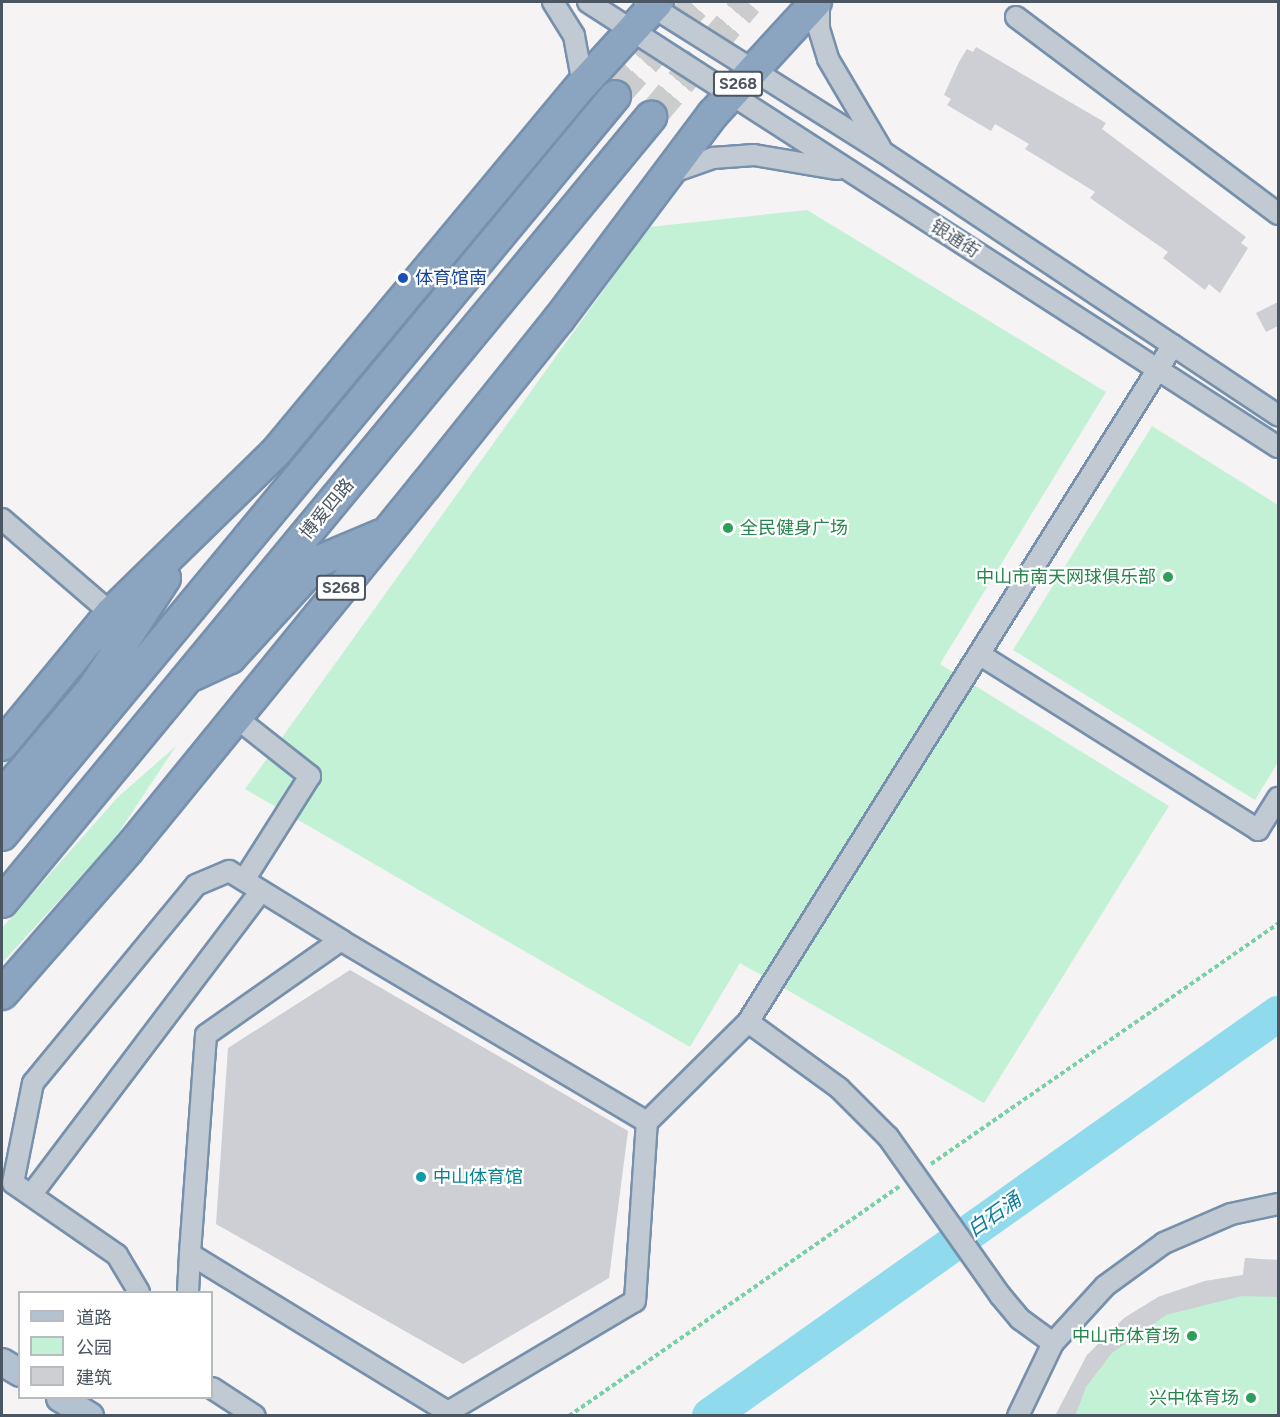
<!DOCTYPE html>
<html>
<head>
<meta charset="utf-8">
<style>
	body { margin:0 }
	#map { position:relative; width:1280px; height:1417px; overflow:hidden; background:#f5f3f3; font-family:Figtree,"Noto Sans SC",sans-serif }
	div>[style] { position:absolute }
	.green>* { inset:0; background:#c3f1d5 }
	.river>* { height:36px; margin:-18px; padding:0 18px; transform-origin:18px; border-radius:18px; background:#90daee }
	.building>* { inset:0; background:#cdcfd5 }
	.highway-tunnel>* { height:30px; margin-top:-15px; transform-origin:0; background:repeating-linear-gradient(90deg,#caccce 0 30px,transparent 0 45px) }
	.path>* { height:4px; margin-top:-2px; transform-origin:0; background:repeating-linear-gradient(90deg,#7ad0a6 0 4.5px,transparent 0 7.5px) }
	.roads { filter:drop-shadow(2px 0 #7690ad) drop-shadow(-2px 0 #7690ad) drop-shadow(0 2px #7690ad) drop-shadow(0 -2px #7690ad) }
	.minor>* { height:20px; margin:-10px; padding:0 10px; transform-origin:10px; border-radius:10px; background:#c1cad2 }
	.major>* { height:26px; margin:-13px; padding:0 13px; transform-origin:13px; border-radius:13px; background:#b3c2d1 }
	.highway>* { height:30px; margin:-15px; padding:0 15px; transform-origin:15px; border-radius:15px; background:#8ba5c1 }
	.dots>* { width:16px; height:16px; translate:-50% -50%; box-sizing:border-box; border:3px solid #fff; border-radius:50% }
	span { translate:-50% -50%; white-space:nowrap; text-align:center; line-height:1.15; -webkit-text-stroke:4.5px #fff; paint-order:stroke }
	.shield-label span { padding:2px 4px; background:#fff; border:2px solid; border-radius:4px; -webkit-text-stroke-width:0 }
	.shield-label { font-size:16px; color:#4a5661; font-weight:700 }
	.street-label { font-size:18px; color:#4a5661 }
	.transit-label { font-size:18px; color:#164399 }
	.left { translate:0 -50%; text-align:left }
	.leisure-label { font-size:18px; color:#27864d }
	.right { translate:-100% -50%; text-align:right }
	.culture-label { font-size:18px; color:#0d838f }
	.water-label { font-size:20px; color:#0c7c9b; font-style:italic }
	.frame { position:absolute; inset:0; border:3px solid #4a5661; pointer-events:none }
	.legend { position:absolute; left:18px; top:1291px; width:195px; height:108px; box-sizing:border-box; background:#fff; border:2px solid #b7bbc0; margin:0; padding:8px 10px; list-style:none; font-size:18px; color:#4a5661 }
	.legend li { display:flex; align-items:center; gap:12px; height:30px }
	.legend b { width:30px; border:2px solid #b7bbc0 }
</style>
</head>
<body>
<div id="map">
	<div class="green">
		<i style="clip-path:polygon(807px 210px,1106px 392px,940px 664px,1169px 806px,984px 1103px,740px 963px,690px 1047px,245px 789px,649px 227px)"></i>
		<i style="clip-path:polygon(1152px 426px,1278px 505px,1278px 762px,1255px 800px,1013px 650px)"></i>
		<i style="clip-path:polygon(152px 581px,107px 658px,2px 783px,2px 763px)"></i>
		<i style="clip-path:polygon(176px 746px,113px 841px,2px 963px,2px 928px,118px 797px)"></i>
		<i style="clip-path:polygon(1245px 1258px,1278px 1260px,1278px 1415px,1055px 1416px,1087px 1355px,1158px 1297px,1205px 1281px,1243px 1275px)"></i>
	</div>
	<div class="river">
		<i style="left:710px;top:1416px;width:696px;rotate:-35.29deg"></i>
	</div>
	<div class="building">
		<i style="clip-path:polygon(976px 47px,1106px 123px,1102px 129px,1246px 237px,1241px 243px,1248px 248px,1220px 293px,1209px 284px,1205px 290px,1163px 258px,1168px 252px,1090px 198px,1095px 192px,1025px 149px,1029px 144px,995px 124px,991px 131px,947px 105px,951px 99px,944px 95px,959px 62px,967px 49px,973px 52px)"></i>
		<i style="clip-path:polygon(1278px 302px,1278px 326px,1266px 332px,1256px 313px)"></i>
		<i style="clip-path:polygon(350px 970px,628px 1131px,609px 1278px,463px 1364px,216px 1224px,228px 1048px)"></i>
		<i style="clip-path:polygon(1245px 1258px,1278px 1260px,1278px 1297px,1242px 1296px,1166px 1315px,1112px 1353px,1086px 1387px,1075px 1416px,1055px 1416px,1087px 1355px,1124px 1318px,1158px 1297px,1205px 1281px,1243px 1275px)"></i>
	</div>
	<div class="highway-tunnel">
		<i style="left:615px;top:96px;width:125px;rotate:-48.6deg"></i>
		<i style="left:651px;top:117px;width:150px;rotate:-49.9deg"></i>
	</div>
	<div class="path">
		<i style="left:931px;top:1164px;width:422px;rotate:-34.7deg"></i>
		<i style="left:569px;top:1416px;width:403px;rotate:-34.8deg"></i>
	</div>
	<div class="roads">
		<div class="minor">
			<i style="left:553px;top:2px;width:40px;rotate:58deg"></i>
			<i style="left:574px;top:36px;width:49px;rotate:79.4deg"></i>
			<i style="left:588px;top:2px;width:821px;rotate:32.82deg"></i>
			<i style="left:645px;top:2px;width:281px;rotate:32.2deg"></i>
			<i style="left:883px;top:152px;width:475px;rotate:33.7deg"></i>
			<i style="left:819px;top:2px;width:27px;rotate:90deg"></i>
			<i style="left:819px;top:29px;width:31px;rotate:73deg"></i>
			<i style="left:828px;top:59px;width:102px;rotate:59.4deg"></i>
			<i style="left:1016px;top:17px;width:328px;rotate:36.9deg"></i>
			<i style="left:670px;top:173px;width:46px;rotate:-19.2deg"></i>
			<i style="left:713px;top:158px;width:41px;rotate:-4.2deg"></i>
			<i style="left:754px;top:155px;width:84px;rotate:9.6deg"></i>
			<i style="left:2px;top:519px;width:144px;rotate:40.8deg"></i>
			<i style="left:979px;top:654px;width:330px;rotate:32.2deg"></i>
			<i style="left:1258px;top:830px;width:38px;rotate:-58deg"></i>
			<i style="left:234px;top:716px;width:97px;rotate:38.3deg"></i>
			<i style="left:310px;top:776px;width:123px;rotate:122.4deg"></i>
			<i style="left:647px;top:1122px;width:356px;rotate:-149.3deg"></i>
			<i style="left:341px;top:940px;width:165px;rotate:144.9deg"></i>
			<i style="left:206px;top:1035px;width:220px;rotate:94.2deg"></i>
			<i style="left:190px;top:1254px;width:303px;rotate:31.5deg"></i>
			<i style="left:448px;top:1412px;width:217px;rotate:-30.7deg"></i>
			<i style="left:635px;top:1301px;width:179px;rotate:-86.2deg"></i>
			<i style="left:647px;top:1122px;width:142px;rotate:-44.7deg"></i>
			<i style="left:31px;top:1195px;width:381px;rotate:-52.9deg"></i>
			<i style="left:139px;top:1292px;width:43px;rotate:-120.7deg"></i>
			<i style="left:117px;top:1255px;width:126px;rotate:-145.3deg"></i>
			<i style="left:13px;top:1183px;width:102px;rotate:-78.7deg"></i>
			<i style="left:33px;top:1083px;width:256px;rotate:-50.5deg"></i>
			<i style="left:196px;top:885px;width:36px;rotate:-23deg"></i>
			<i style="left:229px;top:871px;width:132px;rotate:31.6deg"></i>
			<i style="left:188px;top:1292px;width:38px;rotate:-87deg"></i>
			<i style="left:1053px;top:1343px;width:41px;rotate:-144deg"></i>
			<i style="left:1020px;top:1319px;width:31px;rotate:-130deg"></i>
			<i style="left:1000px;top:1295px;width:194px;rotate:-125.3deg"></i>
			<i style="left:888px;top:1137px;width:69px;rotate:-135deg"></i>
			<i style="left:839px;top:1088px;width:112px;rotate:-144deg"></i>
			<i style="left:748px;top:1022px;width:799px;rotate:-57.88deg"></i>
			<i style="left:212px;top:1388px;width:51px;rotate:33.1deg"></i>
			<i style="left:1018px;top:1416px;width:81px;rotate:-64.4deg"></i>
			<i style="left:1053px;top:1343px;width:77px;rotate:-47.6deg"></i>
			<i style="left:1105px;top:1286px;width:73px;rotate:-36.1deg"></i>
			<i style="left:1164px;top:1243px;width:73px;rotate:-23.4deg"></i>
			<i style="left:1231px;top:1214px;width:48px;rotate:-12deg"></i>
		</div>
		<div class="major">
			<i style="left:2px;top:1362px;width:21px;rotate:31deg"></i>
			<i style="left:60px;top:1398px;width:35px;rotate:31deg"></i>
		</div>
		<div class="highway">
			<i style="left:193px;top:675px;width:41px;rotate:-24.7deg"></i>
			<i style="left:230px;top:658px;width:132px;rotate:-47.5deg"></i>
			<i style="left:319px;top:561px;width:67px;rotate:-22.8deg"></i>
			<i style="left:2px;top:745px;width:171px;rotate:-50.5deg"></i>
			<i style="left:111px;top:613px;width:231px;rotate:-44.3deg"></i>
			<i style="left:276px;top:452px;width:479px;rotate:-50.2deg"></i>
			<i style="left:583px;top:84px;width:111px;rotate:-47.6deg"></i>
			<i style="left:2px;top:796px;width:143px;rotate:-49.8deg"></i>
			<i style="left:94px;top:687px;width:130px;rotate:-56.9deg"></i>
			<i style="left:2px;top:835px;width:960px;rotate:-50.32deg"></i>
			<i style="left:2px;top:902px;width:1019px;rotate:-50.42deg"></i>
			<i style="left:2px;top:994px;width:191px;rotate:-48.8deg"></i>
			<i style="left:128px;top:850px;width:470px;rotate:-50.8deg"></i>
			<i style="left:425px;top:486px;width:214px;rotate:-51.3deg"></i>
			<i style="left:559px;top:319px;width:256px;rotate:-53.1deg"></i>
			<i style="left:713px;top:114px;width:152px;rotate:-47.4deg"></i>
		</div>
	</div>
	<div class="dots">
		<i style="left:403px;top:278px;background:#1a4fb4"></i>
		<i style="left:728px;top:528px;background:#2e9e5b"></i>
		<i style="left:1168px;top:577px;background:#2e9e5b"></i>
		<i style="left:421px;top:1177px;background:#0f9aa8"></i>
		<i style="left:1192px;top:1336px;background:#2e9e5b"></i>
		<i style="left:1251px;top:1398px;background:#2e9e5b"></i>
	</div>
	<div class="shield-label">
		<span style="left:738px;top:84px">S268</span>
		<span style="left:341px;top:588px">S268</span>
	</div>
	<div class="street-label">
		<span style="left:955px;top:239px;rotate:33deg">银通街</span>
		<span style="left:327px;top:509px;rotate:-50deg">博爱四路</span>
	</div>
	<div class="transit-label">
		<span class="left" style="left:415px;top:278px">体育馆南</span>
	</div>
	<div class="leisure-label">
		<span class="left" style="left:740px;top:528px">全民健身广场</span>
		<span class="right" style="left:1156px;top:577px">中山市南天网球俱乐部</span>
		<span class="right" style="left:1180px;top:1336px">中山市体育场</span>
		<span class="right" style="left:1239px;top:1398px">兴中体育场</span>
	</div>
	<div class="culture-label">
		<span class="left" style="left:433px;top:1177px">中山体育馆</span>
	</div>
	<div class="water-label">
		<span style="left:994px;top:1215px;rotate:-35deg">白石涌</span>
	</div>
	<div class="frame"></div>
	<ul class="legend">
	<li><b style="height:8px;background:#b3c2d1"></b>道路</li>
	<li><b style="height:16px;background:#c3f1d5"></b>公园</li>
	<li><b style="height:16px;background:#cdcfd5"></b>建筑</li>
	</ul>
</div>
</body>
</html>
